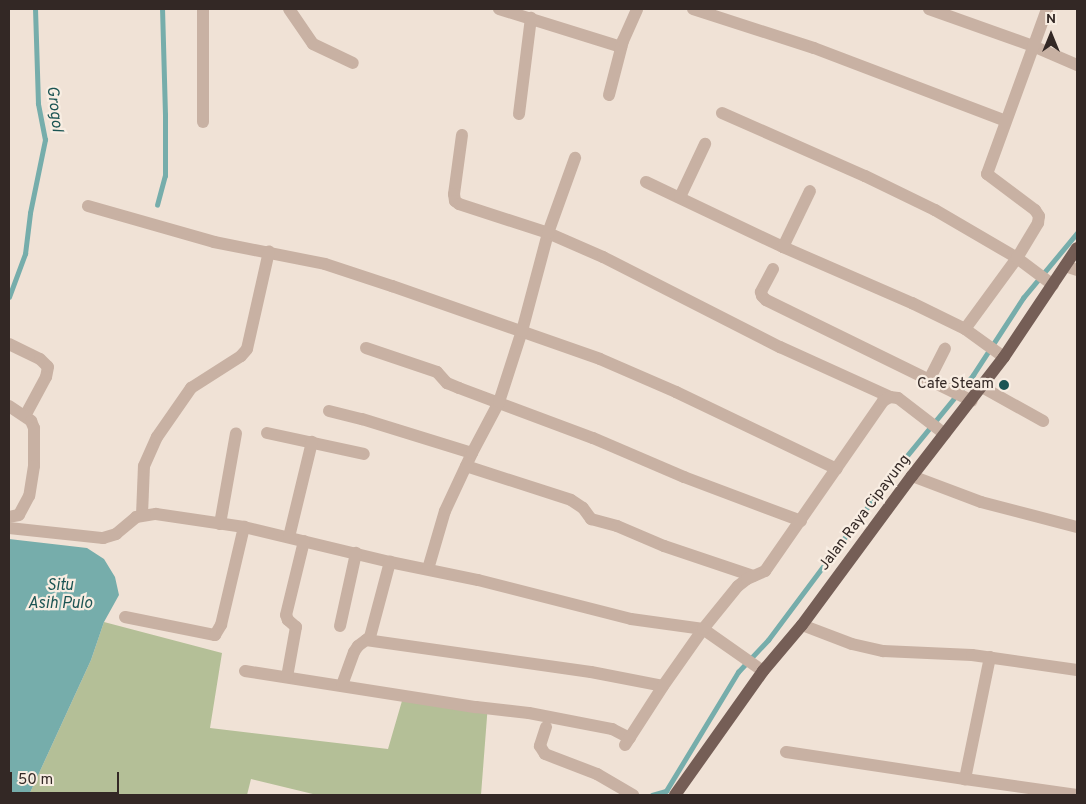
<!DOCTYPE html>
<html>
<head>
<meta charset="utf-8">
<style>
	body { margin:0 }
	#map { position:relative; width:1086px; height:804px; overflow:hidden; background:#f0e2d6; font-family:Overpass,sans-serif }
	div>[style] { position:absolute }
	.green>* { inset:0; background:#b4bf97 }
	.water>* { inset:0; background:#76adab }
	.stream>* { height:4.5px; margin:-2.25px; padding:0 2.25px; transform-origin:2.25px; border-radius:2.25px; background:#76adab }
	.minor>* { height:12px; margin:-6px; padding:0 6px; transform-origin:6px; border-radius:6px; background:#c8b1a3 }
	.major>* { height:12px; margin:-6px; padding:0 6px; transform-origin:6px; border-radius:6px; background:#755e56 }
	.dots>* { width:14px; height:14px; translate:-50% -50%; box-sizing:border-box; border:2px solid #f8ede2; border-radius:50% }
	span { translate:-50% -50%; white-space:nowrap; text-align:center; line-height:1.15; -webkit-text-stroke:4.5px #f8ede2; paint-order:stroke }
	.poi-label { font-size:15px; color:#332825 }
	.right { translate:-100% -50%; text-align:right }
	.street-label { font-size:15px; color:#332825 }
	.water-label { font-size:16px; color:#1b5453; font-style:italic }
	.frame { position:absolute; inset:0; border:10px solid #332825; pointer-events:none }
	.north { position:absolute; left:1026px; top:10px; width:50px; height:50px; -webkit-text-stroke:4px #f8ede2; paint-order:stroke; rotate:0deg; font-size:14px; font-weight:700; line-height:20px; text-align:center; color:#332825 }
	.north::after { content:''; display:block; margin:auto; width:18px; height:22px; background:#332825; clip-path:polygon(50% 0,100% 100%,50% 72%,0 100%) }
	.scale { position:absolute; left:10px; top:772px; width:109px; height:22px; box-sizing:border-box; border:2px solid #332825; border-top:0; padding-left:6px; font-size:15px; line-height:18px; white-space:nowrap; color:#332825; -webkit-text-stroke:4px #f8ede2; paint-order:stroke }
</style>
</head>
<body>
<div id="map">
	<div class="green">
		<i style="clip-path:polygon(104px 622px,222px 653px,210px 728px,388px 749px,404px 694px,488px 704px,481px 795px,317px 795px,251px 779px,247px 795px,29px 795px,91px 660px)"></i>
	</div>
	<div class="water">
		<i style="clip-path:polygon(9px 539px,87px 548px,104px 559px,115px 577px,119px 595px,104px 622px,91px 660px,29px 795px,9px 795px)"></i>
	</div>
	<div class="stream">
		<i style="left:157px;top:205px;width:30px;rotate:-75deg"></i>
		<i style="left:165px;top:176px;width:61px;rotate:-90deg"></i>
		<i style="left:165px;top:115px;width:106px;rotate:-91.6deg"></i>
		<i style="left:9px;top:297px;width:46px;rotate:-69.6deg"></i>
		<i style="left:25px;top:254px;width:41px;rotate:-83deg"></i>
		<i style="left:30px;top:213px;width:75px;rotate:-78.4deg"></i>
		<i style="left:45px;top:140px;width:37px;rotate:-101deg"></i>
		<i style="left:38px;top:104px;width:95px;rotate:-91.8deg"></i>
		<i style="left:652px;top:795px;width:15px;rotate:-16deg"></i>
		<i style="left:666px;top:791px;width:139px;rotate:-58.8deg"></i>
		<i style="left:738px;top:672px;width:44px;rotate:-46.8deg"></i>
		<i style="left:768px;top:640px;width:207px;rotate:-53.2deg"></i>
		<i style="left:892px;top:474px;width:128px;rotate:-50.7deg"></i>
		<i style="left:973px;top:375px;width:92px;rotate:-57deg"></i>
		<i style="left:1023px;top:298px;width:85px;rotate:-50.3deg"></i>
	</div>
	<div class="minor">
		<i style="left:203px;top:9px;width:113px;rotate:90deg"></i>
		<i style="left:289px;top:9px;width:42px;rotate:55.6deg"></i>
		<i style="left:313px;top:44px;width:44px;rotate:25.4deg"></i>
		<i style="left:499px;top:9px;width:128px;rotate:17.3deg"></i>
		<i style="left:693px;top:9px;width:127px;rotate:17.9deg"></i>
		<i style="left:814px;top:48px;width:205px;rotate:20.8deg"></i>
		<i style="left:929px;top:9px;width:110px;rotate:19.6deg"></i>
		<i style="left:1033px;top:46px;width:48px;rotate:23.4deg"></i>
		<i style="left:609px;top:95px;width:56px;rotate:-75.5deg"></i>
		<i style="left:623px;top:41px;width:35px;rotate:-66deg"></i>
		<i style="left:722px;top:113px;width:156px;rotate:23.8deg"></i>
		<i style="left:865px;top:176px;width:78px;rotate:25.9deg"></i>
		<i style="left:935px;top:210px;width:95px;rotate:30.3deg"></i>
		<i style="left:1017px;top:258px;width:45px;rotate:36.9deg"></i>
		<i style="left:519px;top:114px;width:97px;rotate:-82.9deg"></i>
		<i style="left:462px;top:135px;width:60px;rotate:97.7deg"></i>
		<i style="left:454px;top:194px;width:7px;rotate:82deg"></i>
		<i style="left:455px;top:201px;width:5px;rotate:37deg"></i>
		<i style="left:459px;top:204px;width:94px;rotate:18deg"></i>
		<i style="left:548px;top:233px;width:60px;rotate:23.6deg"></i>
		<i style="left:603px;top:257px;width:199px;rotate:27deg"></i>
		<i style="left:780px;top:347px;width:121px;rotate:24.4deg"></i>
		<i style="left:890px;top:397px;width:8px;rotate:7deg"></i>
		<i style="left:898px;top:398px;width:59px;rotate:37.5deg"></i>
		<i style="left:646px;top:182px;width:152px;rotate:25.4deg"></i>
		<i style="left:783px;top:247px;width:141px;rotate:23.5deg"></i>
		<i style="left:912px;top:303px;width:59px;rotate:26.1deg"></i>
		<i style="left:965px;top:329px;width:48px;rotate:35.7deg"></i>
		<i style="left:680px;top:197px;width:59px;rotate:-64.7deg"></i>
		<i style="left:88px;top:206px;width:131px;rotate:15.9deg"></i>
		<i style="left:214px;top:242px;width:113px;rotate:11.2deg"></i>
		<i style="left:325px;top:264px;width:71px;rotate:18.2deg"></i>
		<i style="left:392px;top:286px;width:220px;rotate:19.3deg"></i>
		<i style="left:600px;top:359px;width:83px;rotate:23.5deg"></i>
		<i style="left:676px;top:392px;width:178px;rotate:25.6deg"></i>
		<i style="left:783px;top:247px;width:62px;rotate:-64.3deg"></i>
		<i style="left:1065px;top:266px;width:13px;rotate:18deg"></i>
		<i style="left:773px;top:269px;width:26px;rotate:118deg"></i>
		<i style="left:761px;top:292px;width:4px;rotate:76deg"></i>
		<i style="left:762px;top:296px;width:6px;rotate:45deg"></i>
		<i style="left:766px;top:300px;width:229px;rotate:26.1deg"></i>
		<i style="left:965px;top:329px;width:88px;rotate:-53.8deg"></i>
		<i style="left:1017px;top:258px;width:41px;rotate:-59deg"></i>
		<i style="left:1038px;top:223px;width:7px;rotate:-82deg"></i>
		<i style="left:1039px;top:216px;width:7px;rotate:-124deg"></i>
		<i style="left:1035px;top:210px;width:60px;rotate:-143.1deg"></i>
		<i style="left:987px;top:174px;width:176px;rotate:-70deg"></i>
		<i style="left:9px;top:344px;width:34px;rotate:26deg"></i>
		<i style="left:40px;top:359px;width:11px;rotate:45deg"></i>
		<i style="left:48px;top:367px;width:10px;rotate:101deg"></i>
		<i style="left:46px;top:377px;width:44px;rotate:118.3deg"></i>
		<i style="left:366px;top:348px;width:75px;rotate:18.7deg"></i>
		<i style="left:437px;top:372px;width:15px;rotate:48deg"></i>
		<i style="left:447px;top:383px;width:13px;rotate:23deg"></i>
		<i style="left:459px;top:388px;width:143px;rotate:20.5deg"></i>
		<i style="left:593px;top:438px;width:99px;rotate:23.2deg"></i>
		<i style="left:684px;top:477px;width:125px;rotate:20.6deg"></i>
		<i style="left:930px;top:378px;width:33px;rotate:-63deg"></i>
		<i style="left:982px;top:387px;width:70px;rotate:29.1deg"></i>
		<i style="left:9px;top:406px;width:27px;rotate:34deg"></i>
		<i style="left:31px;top:421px;width:8px;rotate:67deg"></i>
		<i style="left:34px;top:428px;width:38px;rotate:90deg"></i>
		<i style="left:34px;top:466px;width:30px;rotate:99deg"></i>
		<i style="left:29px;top:496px;width:21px;rotate:118deg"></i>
		<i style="left:19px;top:515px;width:10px;rotate:169deg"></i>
		<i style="left:329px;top:411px;width:34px;rotate:14deg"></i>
		<i style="left:362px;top:419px;width:115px;rotate:17.2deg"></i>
		<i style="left:267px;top:433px;width:99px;rotate:12.2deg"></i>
		<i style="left:466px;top:466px;width:110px;rotate:17.9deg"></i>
		<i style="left:571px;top:500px;width:14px;rotate:34deg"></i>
		<i style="left:583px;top:508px;width:14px;rotate:54deg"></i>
		<i style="left:591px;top:519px;width:27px;rotate:15deg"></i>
		<i style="left:617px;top:526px;width:51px;rotate:23.1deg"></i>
		<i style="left:664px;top:546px;width:94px;rotate:18.6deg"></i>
		<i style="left:912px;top:476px;width:74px;rotate:20.6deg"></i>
		<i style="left:981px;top:502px;width:99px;rotate:14.6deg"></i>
		<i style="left:142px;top:515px;width:49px;rotate:-87.7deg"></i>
		<i style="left:144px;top:466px;width:32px;rotate:-66deg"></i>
		<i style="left:157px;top:437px;width:60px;rotate:-55.2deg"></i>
		<i style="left:191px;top:388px;width:59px;rotate:-32.6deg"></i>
		<i style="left:241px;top:356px;width:9px;rotate:-49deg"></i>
		<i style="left:247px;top:349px;width:100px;rotate:-77.3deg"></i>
		<i style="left:220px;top:524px;width:92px;rotate:-80deg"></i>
		<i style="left:9px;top:528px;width:95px;rotate:6.1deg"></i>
		<i style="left:103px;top:538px;width:14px;rotate:-17deg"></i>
		<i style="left:116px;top:534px;width:26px;rotate:-40deg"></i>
		<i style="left:136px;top:517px;width:20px;rotate:-9deg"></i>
		<i style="left:156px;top:514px;width:89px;rotate:8.4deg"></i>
		<i style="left:244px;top:527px;width:150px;rotate:13.5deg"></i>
		<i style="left:390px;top:562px;width:90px;rotate:11.6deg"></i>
		<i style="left:478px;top:580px;width:158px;rotate:14.3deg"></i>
		<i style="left:631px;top:619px;width:73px;rotate:7.9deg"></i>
		<i style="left:703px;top:629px;width:73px;rotate:35deg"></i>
		<i style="left:289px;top:537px;width:98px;rotate:-76.4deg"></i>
		<i style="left:428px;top:569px;width:60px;rotate:-73.7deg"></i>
		<i style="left:445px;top:511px;width:64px;rotate:-65deg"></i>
		<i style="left:472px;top:453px;width:58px;rotate:-62.1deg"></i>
		<i style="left:499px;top:402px;width:75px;rotate:-72.1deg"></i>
		<i style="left:522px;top:331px;width:101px;rotate:-75.1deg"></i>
		<i style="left:548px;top:233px;width:80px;rotate:-70.2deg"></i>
		<i style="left:125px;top:617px;width:92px;rotate:11.3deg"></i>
		<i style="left:215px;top:635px;width:12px;rotate:-59deg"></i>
		<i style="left:221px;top:625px;width:101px;rotate:-76.8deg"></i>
		<i style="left:802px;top:625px;width:53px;rotate:20.8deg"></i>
		<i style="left:852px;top:644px;width:32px;rotate:13deg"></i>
		<i style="left:883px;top:651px;width:89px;rotate:2.6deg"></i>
		<i style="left:972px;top:655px;width:106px;rotate:8.1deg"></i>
		<i style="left:340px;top:626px;width:75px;rotate:-77.6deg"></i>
		<i style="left:366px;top:640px;width:227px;rotate:8.1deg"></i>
		<i style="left:591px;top:672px;width:73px;rotate:11deg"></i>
		<i style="left:990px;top:657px;width:125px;rotate:101.6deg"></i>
		<i style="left:965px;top:779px;width:113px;rotate:8.1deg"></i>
		<i style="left:245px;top:671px;width:234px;rotate:8.9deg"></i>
		<i style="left:476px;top:707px;width:53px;rotate:6.5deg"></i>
		<i style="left:529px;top:713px;width:85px;rotate:10.9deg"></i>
		<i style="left:612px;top:729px;width:20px;rotate:27deg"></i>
		<i style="left:287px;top:677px;width:51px;rotate:-79.8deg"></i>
		<i style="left:296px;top:627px;width:11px;rotate:-139deg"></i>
		<i style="left:288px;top:620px;width:5px;rotate:-112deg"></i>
		<i style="left:286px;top:615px;width:76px;rotate:-76.3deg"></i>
		<i style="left:342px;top:685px;width:35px;rotate:-70deg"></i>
		<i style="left:354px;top:652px;width:7px;rotate:-56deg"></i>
		<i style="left:358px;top:646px;width:15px;rotate:-37deg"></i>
		<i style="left:370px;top:637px;width:78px;rotate:-75.1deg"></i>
		<i style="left:546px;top:727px;width:20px;rotate:108deg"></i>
		<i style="left:540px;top:746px;width:9px;rotate:58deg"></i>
		<i style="left:545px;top:754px;width:56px;rotate:21deg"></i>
		<i style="left:597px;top:774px;width:42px;rotate:30.3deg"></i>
		<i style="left:625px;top:745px;width:70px;rotate:-57.2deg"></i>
		<i style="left:663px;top:686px;width:70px;rotate:-54.9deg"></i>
		<i style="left:703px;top:629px;width:55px;rotate:-50.9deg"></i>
		<i style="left:738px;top:586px;width:11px;rotate:-38deg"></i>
		<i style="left:747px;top:579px;width:20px;rotate:-24deg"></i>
		<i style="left:765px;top:571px;width:207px;rotate:-55.2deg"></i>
		<i style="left:883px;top:401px;width:8px;rotate:-30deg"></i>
		<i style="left:786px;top:752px;width:181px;rotate:8.6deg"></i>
	</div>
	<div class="major">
		<i style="left:675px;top:795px;width:152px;rotate:-54.6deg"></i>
		<i style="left:763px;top:671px;width:60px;rotate:-49.7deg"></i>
		<i style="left:802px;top:625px;width:185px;rotate:-53.6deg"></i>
		<i style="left:912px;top:476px;width:150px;rotate:-52.3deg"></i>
		<i style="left:1004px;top:357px;width:131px;rotate:-56.2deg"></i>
	</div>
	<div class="dots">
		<i style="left:1004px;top:385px;background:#1b5453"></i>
	</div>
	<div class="poi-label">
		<span class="right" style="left:994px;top:385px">Cafe Steam</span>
	</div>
	<div class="street-label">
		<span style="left:865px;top:513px;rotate:-53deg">Jalan Raya Cipayung</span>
	</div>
	<div class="water-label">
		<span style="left:54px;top:109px;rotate:83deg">Grogol</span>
		<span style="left:60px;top:595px">Situ<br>Asih Pulo</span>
	</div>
	<div class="frame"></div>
	<div class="north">N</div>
	<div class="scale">50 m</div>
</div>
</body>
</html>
